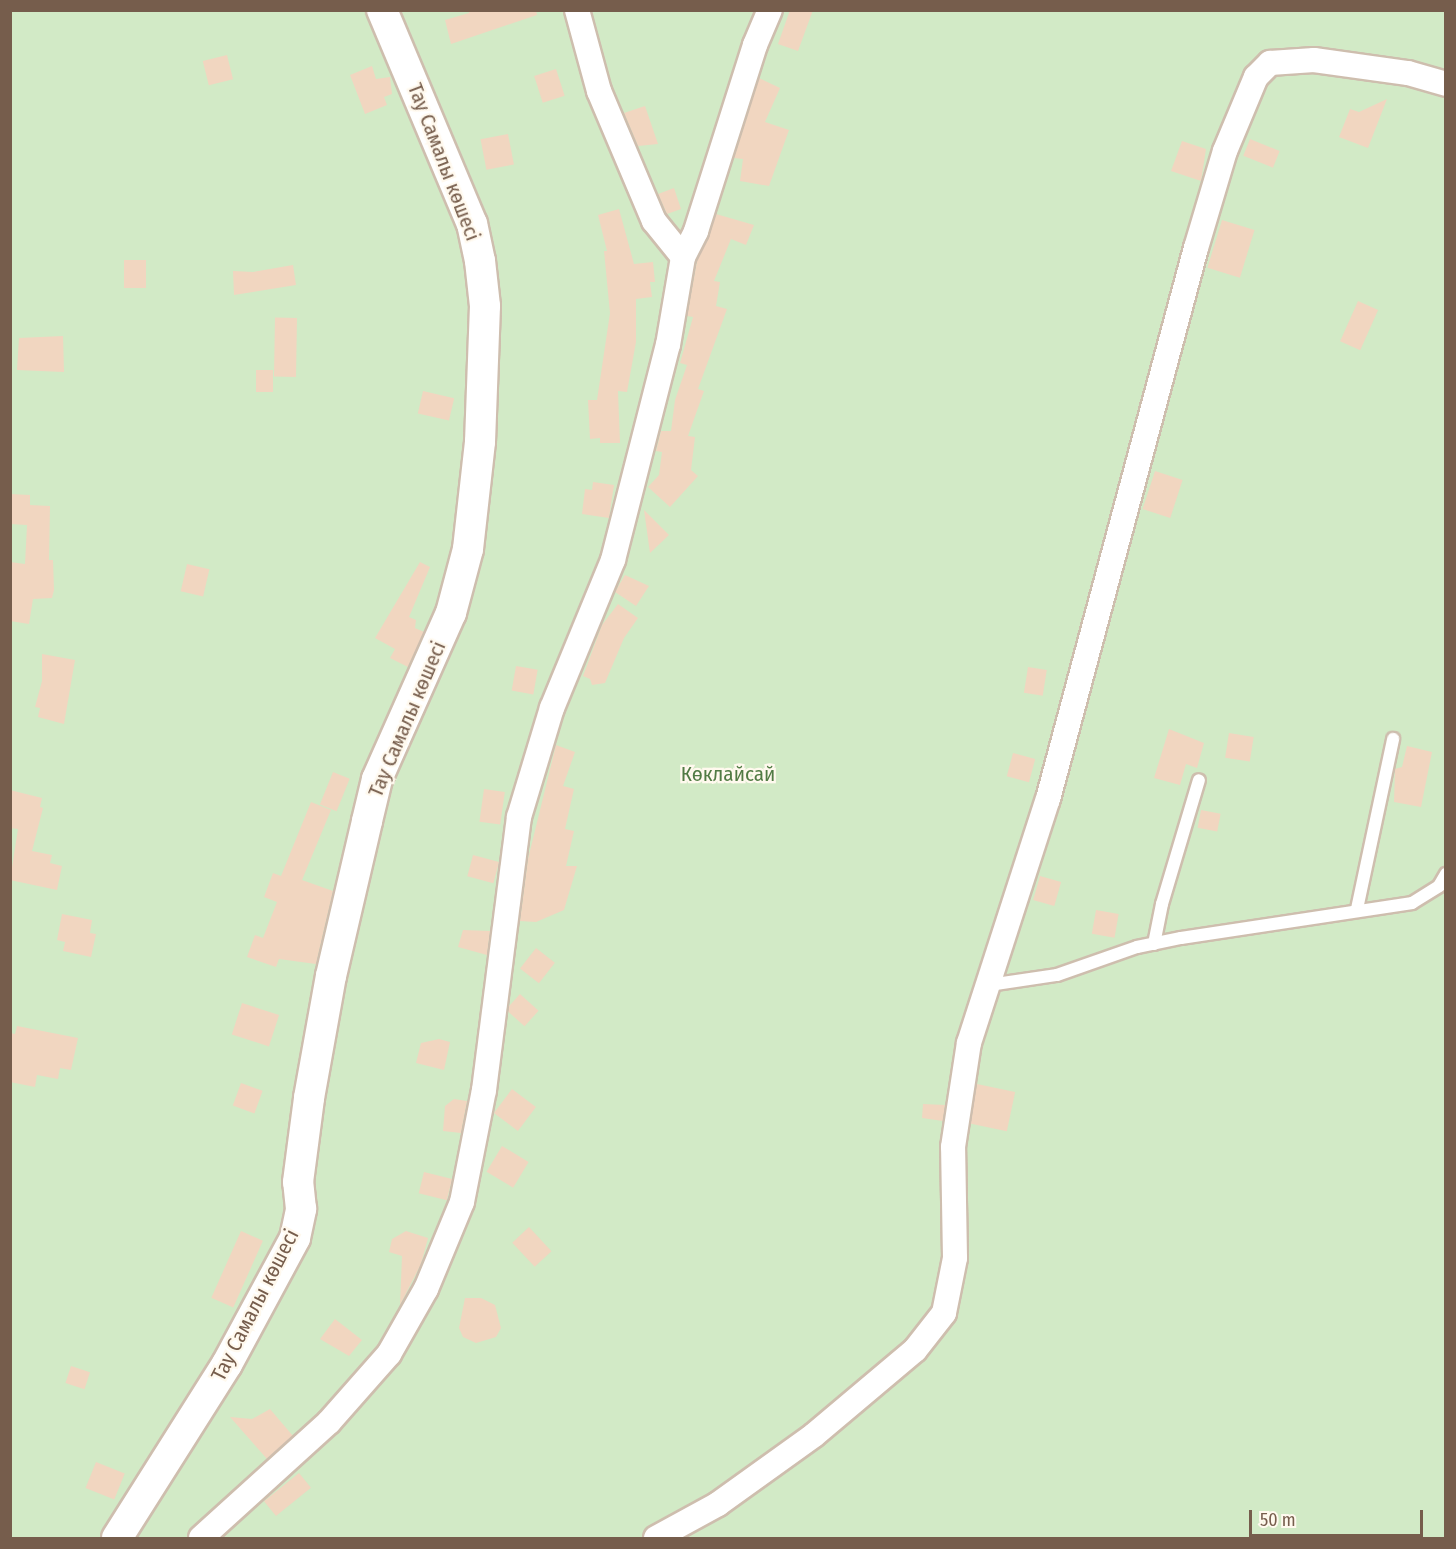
<!DOCTYPE html>
<html>
<head>
<meta charset="utf-8">
<style>
	body { margin:0 }
	#map { position:relative; width:1456px; height:1549px; overflow:hidden; background:#fcf5e8; font-family:"Fira Sans Condensed",sans-serif }
	div>[style] { position:absolute }
	.green>* { inset:0; background:#d2eac6; transform-origin:0 0 }
	.building>* { inset:0; background:#f1d6c0; transform-origin:0 0 }
	.roads { filter:drop-shadow(2px 0 #cebeae) drop-shadow(-2px 0 #cebeae) drop-shadow(0 2px #cebeae) drop-shadow(0 -2px #cebeae) }
	.service>* { height:12px; margin:-6px; padding:0 6px; transform-origin:6px; border-radius:6px; background:#fff }
	.minor>* { height:24px; margin:-12px; padding:0 12px; transform-origin:12px; border-radius:12px; background:#fff }
	.tertiary>* { height:30px; margin:-15px; padding:0 15px; transform-origin:15px; border-radius:15px; background:#fff }
	span { translate:-50% -50%; white-space:nowrap; text-align:center; line-height:1.15; -webkit-text-stroke:4.5px #fff9ee; paint-order:stroke }
	.street-label { font-size:21px; color:#765d4c }
	.park-label { font-size:21px; color:#517b44 }
	.frame { position:absolute; inset:0; border:12px solid #765d4c; pointer-events:none }
	.scale { position:absolute; left:1249px; top:1510px; width:174px; height:27px; box-sizing:border-box; border:3px solid #765d4c; border-top:0; padding-left:8px; font-size:18px; line-height:21px; white-space:nowrap; color:#765d4c; -webkit-text-stroke:4px #fff9ee; paint-order:stroke }
</style>
</head>
<body>
<div id="map">
	<div class="green">
		<i style="left:11px;top:11px;width:1434px;height:1527px"></i>
	</div>
	<div class="building">
		<i style="clip-path:polygon(468px 10px,536px 10px,537px 15px,451px 44px,445px 20px,469px 13px)"></i>
		<i style="clip-path:polygon(790px 10px,813px 10px,798px 51px,778px 44px)"></i>
		<i style="left:227px;top:55px;width:25px;height:25px;rotate:76deg"></i>
		<i style="clip-path:polygon(372px 66px,376px 79px,390px 77px,392px 94px,384px 97px,387px 105px,365px 114px,350px 75px)"></i>
		<i style="left:556px;top:69px;width:28px;height:23px;rotate:72deg"></i>
		<i style="clip-path:polygon(759px 78px,780px 88px,765px 122px,789px 130px,769px 186px,740px 181px,743px 159px,734px 158px)"></i>
		<i style="clip-path:polygon(1387px 99px,1368px 148px,1339px 137px,1350px 109px,1359px 112px)"></i>
		<i style="clip-path:polygon(645px 106px,658px 144px,638px 146px,624px 113px)"></i>
		<i style="left:508px;top:134px;width:31px;height:28px;rotate:79deg"></i>
		<i style="left:1250px;top:139px;width:32px;height:18px;rotate:22deg"></i>
		<i style="clip-path:polygon(1182px 141px,1206px 149px,1201px 181px,1171px 171px)"></i>
		<i style="clip-path:polygon(674px 188px,681px 209px,667px 214px,658px 194px)"></i>
		<i style="clip-path:polygon(619px 209px,634px 264px,653px 262px,655px 282px,650px 282px,652px 297px,636px 299px,636px 342px,627px 392px,618px 391px,620px 443px,600px 443px,600px 438px,590px 439px,588px 400px,597px 400px,610px 313px,604px 251px,607px 251px,598px 215px)"></i>
		<i style="clip-path:polygon(716px 214px,754px 225px,746px 245px,731px 239px,714px 281px,720px 282px,716px 306px,727px 309px,698px 389px,704px 391px,688px 436px,695px 437px,691px 470px,698px 476px,670px 507px,648px 487px,659px 475px,662px 452px,656px 451px,661px 431px,671px 431px,675px 400px,687px 365px,680px 363px,693px 317px,687px 316px,697px 261px)"></i>
		<i style="left:1222px;top:220px;width:34px;height:50px;rotate:17deg"></i>
		<i style="left:124px;top:260px;width:22px;height:28px"></i>
		<i style="clip-path:polygon(293px 265px,296px 285px,234px 295px,233px 271px,253px 272px)"></i>
		<i style="left:1358px;top:301px;width:22px;height:44px;rotate:24deg"></i>
		<i style="left:297px;top:318px;width:59px;height:22px;rotate:91deg"></i>
		<i style="clip-path:polygon(63px 336px,64px 372px,17px 370px,19px 338px)"></i>
		<i style="left:256px;top:370px;width:17px;height:22px"></i>
		<i style="left:423px;top:391px;width:32px;height:23px;rotate:13deg"></i>
		<i style="left:1155px;top:471px;width:29px;height:40px;rotate:18deg"></i>
		<i style="clip-path:polygon(593px 482px,614px 485px,609px 518px,582px 514px,585px 489px,592px 490px)"></i>
		<i style="clip-path:polygon(10px 494px,30px 495px,30px 505px,50px 506px,49px 560px,53px 560px,54px 590px,52px 598px,33px 599px,29px 624px,10px 621px,10px 562px,25px 564px,27px 525px,10px 524px)"></i>
		<i style="clip-path:polygon(644px 510px,669px 535px,650px 553px)"></i>
		<i style="clip-path:polygon(420px 562px,430px 567px,409px 617px,416px 620px,415px 628px,424px 632px,408px 667px,390px 658px,395px 649px,375px 638px)"></i>
		<i style="left:187px;top:564px;width:23px;height:28px;rotate:13deg"></i>
		<i style="clip-path:polygon(625px 575px,649px 586px,636px 606px,615px 592px)"></i>
		<i style="clip-path:polygon(618px 604px,638px 618px,624px 638px,605px 683px,592px 685px,590px 679px,583px 676px,602px 625px)"></i>
		<i style="clip-path:polygon(42px 654px,75px 660px,64px 724px,38px 717px,40px 708px,35px 707px,42px 681px)"></i>
		<i style="left:516px;top:666px;width:22px;height:25px;rotate:10deg"></i>
		<i style="left:1028px;top:667px;width:19px;height:26px;rotate:9deg"></i>
		<i style="clip-path:polygon(1169px 729px,1204px 743px,1197px 768px,1186px 764px,1180px 785px,1154px 778px)"></i>
		<i style="left:1229px;top:733px;width:25px;height:25px;rotate:9deg"></i>
		<i style="clip-path:polygon(556px 745px,575px 752px,563px 786px,574px 789px,565px 829px,574px 831px,566px 866px,577px 866px,564px 910px,536px 922px,520px 921px,528px 859px)"></i>
		<i style="clip-path:polygon(1407px 746px,1432px 752px,1421px 807px,1394px 802px,1395px 769px,1402px 767px)"></i>
		<i style="left:1013px;top:753px;width:23px;height:24px;rotate:15deg"></i>
		<i style="left:333px;top:772px;width:18px;height:35px;rotate:22deg"></i>
		<i style="left:484px;top:789px;width:21px;height:33px;rotate:8deg"></i>
		<i style="clip-path:polygon(10px 790px,42px 798px,40px 807px,43px 808px,32px 851px,52px 855px,50px 863px,62px 866px,57px 890px,10px 880px,18px 829px,10px 828px)"></i>
		<i style="clip-path:polygon(311px 802px,331px 810px,302px 880px,333px 891px,316px 964px,279px 959px,276px 967px,247px 957px,255px 935px,263px 938px,277px 902px,264px 897px,273px 873px,281px 876px)"></i>
		<i style="left:1201px;top:810px;width:20px;height:18px;rotate:11deg"></i>
		<i style="left:473px;top:855px;width:27px;height:22px;rotate:15deg"></i>
		<i style="left:1040px;top:876px;width:22px;height:25px;rotate:16deg"></i>
		<i style="left:1096px;top:910px;width:23px;height:24px;rotate:10deg"></i>
		<i style="clip-path:polygon(62px 914px,92px 920px,90px 933px,96px 934px,91px 957px,63px 951px,65px 942px,57px 940px)"></i>
		<i style="clip-path:polygon(463px 930px,490px 931px,487px 955px,458px 947px)"></i>
		<i style="left:536px;top:948px;width:24px;height:26px;rotate:38deg"></i>
		<i style="left:520px;top:994px;width:25px;height:21px;rotate:42deg"></i>
		<i style="left:242px;top:1003px;width:39px;height:33px;rotate:18deg"></i>
		<i style="clip-path:polygon(17px 1026px,78px 1038px,71px 1070px,60px 1068px,58px 1079px,37px 1075px,35px 1087px,10px 1082px,10px 1033px,15px 1034px)"></i>
		<i style="clip-path:polygon(439px 1039px,450px 1042px,444px 1070px,416px 1063px,421px 1043px)"></i>
		<i style="left:241px;top:1083px;width:23px;height:24px;rotate:20deg"></i>
		<i style="left:977px;top:1084px;width:39px;height:40px;rotate:12deg"></i>
		<i style="left:512px;top:1089px;width:30px;height:30px;rotate:37deg"></i>
		<i style="clip-path:polygon(454px 1099px,467px 1101px,461px 1133px,443px 1131px,445px 1106px)"></i>
		<i style="clip-path:polygon(923px 1104px,945px 1105px,943px 1121px,922px 1118px)"></i>
		<i style="left:502px;top:1146px;width:31px;height:30px;rotate:31deg"></i>
		<i style="left:424px;top:1172px;width:29px;height:22px;rotate:14deg"></i>
		<i style="left:529px;top:1227px;width:33px;height:23px;rotate:47deg"></i>
		<i style="left:241px;top:1231px;width:24px;height:73px;rotate:24deg"></i>
		<i style="clip-path:polygon(406px 1231px,428px 1238px,421px 1264px,400px 1305px,402px 1256px,389px 1252px,392px 1239px)"></i>
		<i style="clip-path:polygon(465px 1298px,481px 1298px,495px 1305px,501px 1328px,496px 1337px,476px 1343px,463px 1337px,459px 1328px)"></i>
		<i style="clip-path:polygon(335px 1319px,362px 1340px,349px 1356px,320px 1339px)"></i>
		<i style="left:71px;top:1366px;width:20px;height:18px;rotate:18deg"></i>
		<i style="clip-path:polygon(270px 1409px,293px 1436px,267px 1459px,230px 1417px,252px 1419px)"></i>
		<i style="left:96px;top:1462px;width:31px;height:28px;rotate:22deg"></i>
		<i style="left:299px;top:1473px;width:19px;height:45px;rotate:51deg"></i>
	</div>
	<div class="roads">
		<div class="service">
			<i style="left:1357px;top:909px;width:174px;rotate:-78deg"></i>
			<i style="left:1154px;top:944px;width:41px;rotate:-78.7deg"></i>
			<i style="left:1162px;top:904px;width:129px;rotate:-73.4deg"></i>
			<i style="left:989px;top:985px;width:69px;rotate:-8.4deg"></i>
			<i style="left:1057px;top:975px;width:85px;rotate:-19.3deg"></i>
			<i style="left:1137px;top:947px;width:45px;rotate:-11.6deg"></i>
			<i style="left:1181px;top:938px;width:234px;rotate:-8.6deg"></i>
			<i style="left:1412px;top:903px;width:32px;rotate:-32deg"></i>
			<i style="left:1439px;top:886px;width:14px;rotate:-60deg"></i>
		</div>
		<div class="minor">
			<i style="left:577px;top:10px;width:84px;rotate:74.8deg"></i>
			<i style="left:599px;top:91px;width:141px;rotate:67.1deg"></i>
			<i style="left:654px;top:221px;width:46px;rotate:51.1deg"></i>
			<i style="left:201px;top:1538px;width:173px;rotate:-42.2deg"></i>
			<i style="left:329px;top:1422px;width:91px;rotate:-48.6deg"></i>
			<i style="left:389px;top:1354px;width:75px;rotate:-60.4deg"></i>
			<i style="left:426px;top:1289px;width:94px;rotate:-67.5deg"></i>
			<i style="left:462px;top:1202px;width:114px;rotate:-78.9deg"></i>
			<i style="left:484px;top:1090px;width:275px;rotate:-82.7deg"></i>
			<i style="left:519px;top:817px;width:114px;rotate:-73.2deg"></i>
			<i style="left:552px;top:708px;width:160px;rotate:-67.6deg"></i>
			<i style="left:613px;top:560px;width:222px;rotate:-75.7deg"></i>
			<i style="left:668px;top:345px;width:89px;rotate:-80.3deg"></i>
			<i style="left:683px;top:257px;width:29px;rotate:-63deg"></i>
			<i style="left:696px;top:231px;width:195px;rotate:-72.4deg"></i>
			<i style="left:755px;top:45px;width:38px;rotate:-67deg"></i>
			<i style="left:656px;top:1538px;width:71px;rotate:-28.7deg"></i>
			<i style="left:718px;top:1504px;width:118px;rotate:-35.7deg"></i>
			<i style="left:814px;top:1435px;width:132px;rotate:-40.1deg"></i>
			<i style="left:915px;top:1350px;width:47px;rotate:-51.9deg"></i>
			<i style="left:944px;top:1313px;width:56px;rotate:-78.7deg"></i>
			<i style="left:955px;top:1258px;width:111px;rotate:-91deg"></i>
			<i style="left:953px;top:1147px;width:105px;rotate:-81.3deg"></i>
			<i style="left:969px;top:1043px;width:256px;rotate:-72.1deg"></i>
			<i style="left:1048px;top:799px;width:571px;rotate:-74.97deg"></i>
			<i style="left:1196px;top:248px;width:101px;rotate:-73.4deg"></i>
			<i style="left:1225px;top:151px;width:80px;rotate:-67.3deg"></i>
			<i style="left:1256px;top:77px;width:20px;rotate:-45deg"></i>
			<i style="left:1270px;top:63px;width:44px;rotate:-3.9deg"></i>
			<i style="left:1314px;top:60px;width:95px;rotate:7.9deg"></i>
			<i style="left:1408px;top:73px;width:40px;rotate:16deg"></i>
		</div>
		<div class="tertiary">
			<i style="left:117px;top:1538px;width:206px;rotate:-57.7deg"></i>
			<i style="left:227px;top:1364px;width:143px;rotate:-61.6deg"></i>
			<i style="left:295px;top:1238px;width:30px;rotate:-78deg"></i>
			<i style="left:301px;top:1209px;width:27px;rotate:-96deg"></i>
			<i style="left:298px;top:1182px;width:85px;rotate:-82.5deg"></i>
			<i style="left:309px;top:1098px;width:124px;rotate:-79.8deg"></i>
			<i style="left:331px;top:976px;width:159px;rotate:-76.9deg"></i>
			<i style="left:367px;top:821px;width:43px;rotate:-76.6deg"></i>
			<i style="left:377px;top:779px;width:182px;rotate:-66deg"></i>
			<i style="left:451px;top:613px;width:66px;rotate:-75.1deg"></i>
			<i style="left:468px;top:549px;width:108px;rotate:-83.6deg"></i>
			<i style="left:480px;top:442px;width:136px;rotate:-87.9deg"></i>
			<i style="left:485px;top:306px;width:45px;rotate:-96.3deg"></i>
			<i style="left:480px;top:261px;width:38px;rotate:-102deg"></i>
			<i style="left:472px;top:224px;width:232px;rotate:-112.8deg"></i>
		</div>
	</div>
	<div class="street-label">
		<span style="left:444px;top:162px;rotate:69deg">Тау Самалы көшесі</span>
		<span style="left:407px;top:719px;rotate:-67deg">Тау Самалы көшесі</span>
		<span style="left:255px;top:1305px;rotate:-63deg">Тау Самалы көшесі</span>
	</div>
	<div class="park-label">
		<span style="left:728px;top:774px">Көклайсай</span>
	</div>
	<div class="frame"></div>
	<div class="scale">50 m</div>
</div>
</body>
</html>
